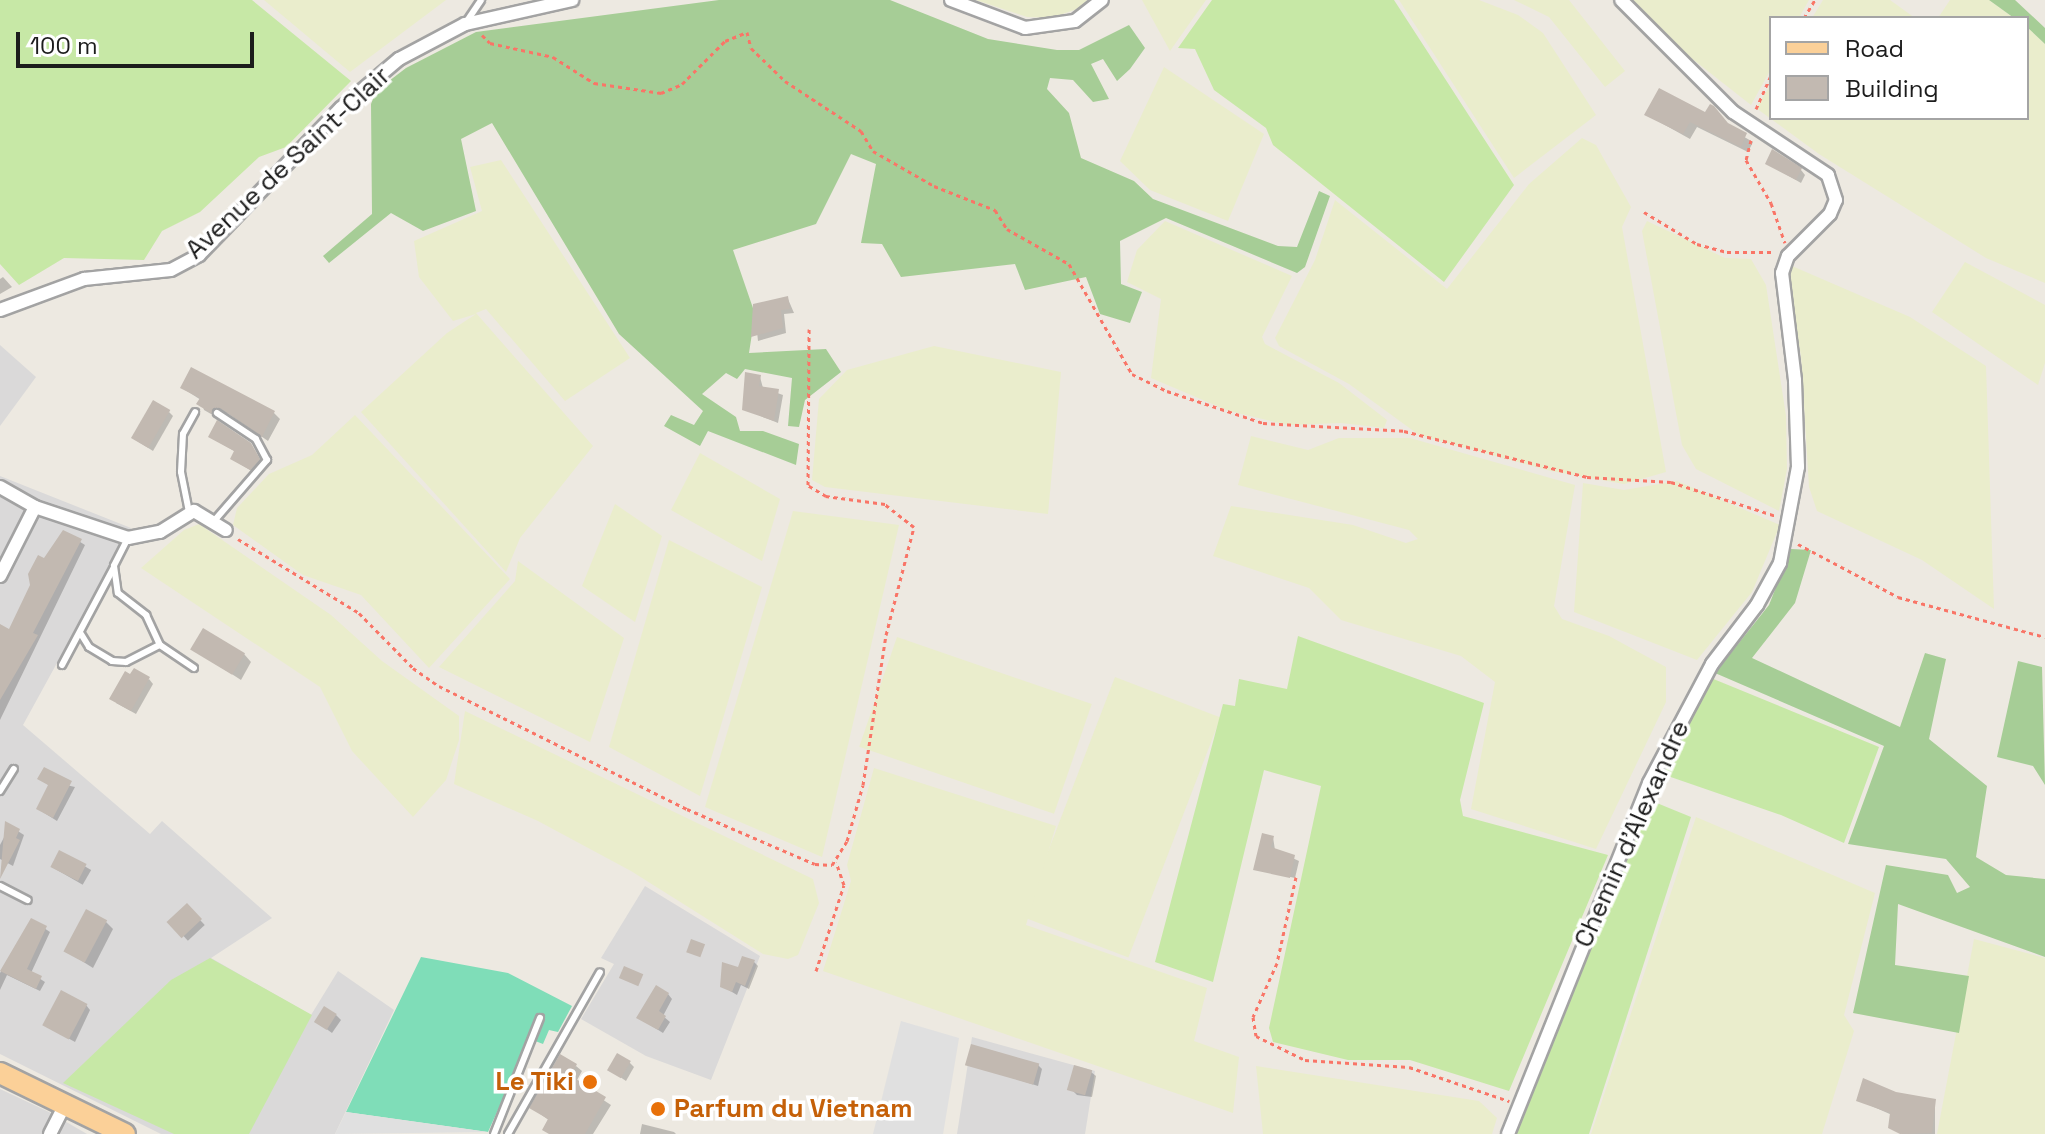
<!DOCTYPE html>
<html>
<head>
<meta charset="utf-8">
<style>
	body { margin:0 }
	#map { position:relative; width:2045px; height:1134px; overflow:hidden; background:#ede9e1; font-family:"Space Grotesk",sans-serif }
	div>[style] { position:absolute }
	.residential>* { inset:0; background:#dad9d9 }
	.farmland>* { inset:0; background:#eaedcc; transform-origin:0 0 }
	.grass>* { inset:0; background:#c7e8a6 }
	.forest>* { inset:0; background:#a6cd96 }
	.pitch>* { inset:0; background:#7fddb8 }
	.parking>* { inset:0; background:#e0e0e0 }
	.shadow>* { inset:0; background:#0003; transform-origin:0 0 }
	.building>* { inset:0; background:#c2b9b1; transform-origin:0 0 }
	.path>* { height:3px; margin-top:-1.5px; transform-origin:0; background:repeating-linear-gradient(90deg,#f97567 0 4px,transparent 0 8px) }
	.roads { filter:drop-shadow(2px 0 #a3a3a3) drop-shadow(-2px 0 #a3a3a3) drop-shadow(0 2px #a3a3a3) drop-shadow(0 -2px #a3a3a3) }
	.service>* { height:6px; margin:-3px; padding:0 3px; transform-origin:3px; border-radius:3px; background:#fff }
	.minor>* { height:12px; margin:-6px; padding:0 6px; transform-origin:6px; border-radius:6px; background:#fff }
	.primary>* { height:20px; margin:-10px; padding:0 10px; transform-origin:10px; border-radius:10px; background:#fbd098 }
	.dots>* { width:22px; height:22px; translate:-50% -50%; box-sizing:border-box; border:4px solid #fff; border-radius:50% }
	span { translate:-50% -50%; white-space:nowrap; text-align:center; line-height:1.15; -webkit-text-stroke:7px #fff; paint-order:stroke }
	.street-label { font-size:26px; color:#1c1c1c }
	.food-label { font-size:26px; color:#c56008; font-weight:700 }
	.right { translate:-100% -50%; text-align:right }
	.left { translate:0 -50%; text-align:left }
	.legend { position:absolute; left:1769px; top:16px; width:260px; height:104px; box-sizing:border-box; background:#fff; border:2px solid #a4a4a4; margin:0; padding:10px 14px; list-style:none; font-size:24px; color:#1c1c1c }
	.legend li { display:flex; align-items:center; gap:16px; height:40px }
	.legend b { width:40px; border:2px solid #a4a4a4 }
	.scale { position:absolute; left:16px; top:32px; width:238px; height:36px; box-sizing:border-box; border:4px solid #1c1c1c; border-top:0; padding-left:10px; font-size:24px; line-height:28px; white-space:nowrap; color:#1c1c1c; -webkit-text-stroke:6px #fff; paint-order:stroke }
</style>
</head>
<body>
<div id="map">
	<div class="residential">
		<i style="clip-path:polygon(0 345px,36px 377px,0 426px)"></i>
		<i style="clip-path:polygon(0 476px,131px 528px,23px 725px,150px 834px,162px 821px,272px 918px,211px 958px,311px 1015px,338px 971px,394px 1010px,335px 1134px,161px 1134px,0 1054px)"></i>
		<i style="clip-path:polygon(645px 886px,760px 956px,711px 1080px,646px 1056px,581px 1019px,614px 964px,601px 958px)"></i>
		<i style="clip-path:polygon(972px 1037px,1095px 1071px,1085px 1134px,957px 1134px)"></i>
		<i style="clip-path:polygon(0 1089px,49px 1112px,87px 1134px,0 1134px)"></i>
	</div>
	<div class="farmland">
		<i style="clip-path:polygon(264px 0,446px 0,350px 72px)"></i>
		<i style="clip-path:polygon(976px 0,1087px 0,1080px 8px,1051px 18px,1027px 17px)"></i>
		<i style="clip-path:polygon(1142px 0,1206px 0,1170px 51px)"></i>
		<i style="clip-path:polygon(1399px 0,1479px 0,1518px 15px,1543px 33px,1596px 115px,1514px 178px)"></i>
		<i style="clip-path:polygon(1514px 0,1569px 0,1625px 71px,1605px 87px,1549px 17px)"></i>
		<i style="clip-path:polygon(1633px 0,1809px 0,1799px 18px,1771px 18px,1771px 69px,1751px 105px,1686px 54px)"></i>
		<i style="clip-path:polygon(1823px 0,1890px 0,1915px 18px,1812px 18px)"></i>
		<i style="clip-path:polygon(1950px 0,1989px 0,2014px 18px,1938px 18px)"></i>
		<i style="clip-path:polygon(2027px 27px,2045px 44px,2045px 283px,1986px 258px,1819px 154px,1756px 108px,1771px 84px,1771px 118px,2027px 118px)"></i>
		<i style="clip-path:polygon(1164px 67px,1264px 134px,1228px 221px,1150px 190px,1120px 161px)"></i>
		<i style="clip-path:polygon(1582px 138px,1596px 145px,1631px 207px,1622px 227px,1666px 472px,1624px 484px,1551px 471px,1419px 435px,1349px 384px,1279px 346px,1275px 338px,1315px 260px,1335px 200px,1447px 289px,1529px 184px)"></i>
		<i style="clip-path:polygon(501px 160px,630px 358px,565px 401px,486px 309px,476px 313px,593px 446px,520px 538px,506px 572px,361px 412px,447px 333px,476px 314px,453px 321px,419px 277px,414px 241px,482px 211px,470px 167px)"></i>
		<i style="clip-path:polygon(1165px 221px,1292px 276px,1262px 337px,1265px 344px,1339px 383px,1387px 420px,1384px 428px,1341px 423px,1288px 425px,1229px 411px,1151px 378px,1161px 299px,1127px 282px,1137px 250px)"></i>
		<i style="clip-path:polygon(1647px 221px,1725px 258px,1751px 259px,1766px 285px,1786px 416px,1787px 469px,1779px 511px,1696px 469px,1682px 445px,1642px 231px)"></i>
		<i style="clip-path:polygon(1965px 262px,2045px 305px,2045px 363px,2038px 385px,1932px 312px)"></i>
		<i style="clip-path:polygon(1792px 266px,1910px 317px,1986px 366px,1994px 609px,1922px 560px,1817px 511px,1809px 487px,1801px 356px,1788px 285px)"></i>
		<i style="clip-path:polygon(934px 346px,1061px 372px,1048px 514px,825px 487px,812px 480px,819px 399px,847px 370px)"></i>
		<i style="clip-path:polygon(355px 415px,510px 579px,429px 668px,361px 595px,303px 575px,233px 525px,237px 508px,269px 474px,312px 455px)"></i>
		<i style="clip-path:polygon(1251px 436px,1308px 450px,1339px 438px,1410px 438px,1575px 485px,1554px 606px,1562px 619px,1609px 636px,1666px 667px,1666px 702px,1596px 849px,1471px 809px,1495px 682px,1461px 656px,1341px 620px,1309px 588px,1213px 556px,1231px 506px,1353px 525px,1406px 543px,1418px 539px,1409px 530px,1238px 485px)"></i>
		<i style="clip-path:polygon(700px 453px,780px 499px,762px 561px,671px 510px)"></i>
		<i style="clip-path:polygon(1677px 481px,1780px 525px,1752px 592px,1697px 660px,1574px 612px,1583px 483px,1624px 490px)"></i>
		<i style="clip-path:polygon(615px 504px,662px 536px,635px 622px,582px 586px)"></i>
		<i style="clip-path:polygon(793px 511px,899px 525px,822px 857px,705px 807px)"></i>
		<i style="clip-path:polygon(199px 524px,331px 615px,382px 661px,459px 716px,459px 740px,446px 780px,413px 817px,352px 751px,320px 687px,141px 568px,184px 530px)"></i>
		<i style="clip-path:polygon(669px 540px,762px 587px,700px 796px,609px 747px)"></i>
		<i style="clip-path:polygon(518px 561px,624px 638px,590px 742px,439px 667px,515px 581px)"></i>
		<i style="left:897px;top:637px;width:206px;height:116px;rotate:19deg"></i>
		<i style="left:1115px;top:677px;width:113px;height:257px;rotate:21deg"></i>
		<i style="clip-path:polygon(465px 711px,813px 879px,819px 903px,798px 955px,788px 959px,763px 954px,631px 871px,538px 821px,454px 784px)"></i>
		<i style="clip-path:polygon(874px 768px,1056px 826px,1026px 925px,1207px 988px,1194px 1041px,1239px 1057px,1233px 1113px,823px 971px,851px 881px,847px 865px)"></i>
		<i style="clip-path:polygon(1696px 817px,1875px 893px,1844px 1015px,1854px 1031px,1822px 1134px,1591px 1134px)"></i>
		<i style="clip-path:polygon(1974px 939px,2045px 958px,2045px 1134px,1937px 1134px)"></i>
		<i style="clip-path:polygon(1256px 1066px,1479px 1101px,1497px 1118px,1492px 1134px,1263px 1134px)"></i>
	</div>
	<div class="grass">
		<i style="clip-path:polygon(0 0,252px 0,351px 81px,286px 147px,259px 157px,200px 212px,162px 231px,144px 260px,64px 258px,19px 285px,0 264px)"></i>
		<i style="clip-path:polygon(1212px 0,1394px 0,1514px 185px,1444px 282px,1273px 145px,1266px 128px,1214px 90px,1195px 49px,1178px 48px)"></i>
		<i style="clip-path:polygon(1298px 636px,1484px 703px,1460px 800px,1463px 816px,1608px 855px,1509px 1091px,1410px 1060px,1348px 1060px,1273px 1042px,1269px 1028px,1321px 786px,1264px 770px,1213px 982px,1155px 962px,1223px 704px,1235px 706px,1239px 679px,1287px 689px)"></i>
		<i style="clip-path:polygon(1711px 678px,1879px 747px,1844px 843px,1781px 815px,1662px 774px)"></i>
		<i style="clip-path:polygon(1647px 799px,1691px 817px,1589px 1134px,1516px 1134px)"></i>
		<i style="clip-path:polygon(210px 958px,312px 1015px,249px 1134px,174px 1134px,63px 1083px,171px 980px)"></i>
	</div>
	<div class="forest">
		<i style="clip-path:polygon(719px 0,890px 0,988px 39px,1057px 50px,1079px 50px,1129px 25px,1145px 48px,1130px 69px,1117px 81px,1103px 59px,1091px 64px,1109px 99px,1093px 102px,1073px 80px,1050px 78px,1047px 89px,1069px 113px,1081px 158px,1134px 181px,1153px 199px,1278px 246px,1297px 247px,1319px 191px,1330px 196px,1305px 267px,1297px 273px,1166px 218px,1120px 241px,1121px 284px,1142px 292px,1130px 323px,1100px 314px,1086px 277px,1025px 290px,1015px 264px,901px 277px,882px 244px,861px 243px,876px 164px,851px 154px,816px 224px,733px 250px,755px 314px,749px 353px,826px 349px,841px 372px,805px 400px,799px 427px,788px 426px,792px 378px,745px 369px,737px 379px,726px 373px,702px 394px,736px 417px,740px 431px,763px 431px,799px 444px,796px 465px,708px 431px,700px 446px,664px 426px,671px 415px,694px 425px,703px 411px,619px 334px,492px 123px,461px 139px,476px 211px,423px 231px,391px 213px,329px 263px,323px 256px,372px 214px,371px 104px,376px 91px,406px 68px,476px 32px)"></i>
		<i style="clip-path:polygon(1989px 0,2015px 0,2045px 28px,2045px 44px,2027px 27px,2027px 18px,2014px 18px)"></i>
		<i style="clip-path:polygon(1791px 549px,1811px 550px,1795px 603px,1752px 658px,1900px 727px,1925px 653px,1946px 659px,1929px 739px,1987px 786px,1976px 857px,2006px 875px,2045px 879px,2045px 957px,1898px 904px,1895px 965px,1969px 976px,1959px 1033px,1853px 1013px,1886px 865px,1948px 875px,1957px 893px,1970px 887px,1946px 859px,1848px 844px,1884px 746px,1715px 673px,1769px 605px)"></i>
		<i style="clip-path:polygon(2018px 661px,2042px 667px,2045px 785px,2033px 766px,1997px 757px)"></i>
	</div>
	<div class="pitch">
		<i style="clip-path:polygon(421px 957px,508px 973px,572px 1006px,558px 1032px,549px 1030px,543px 1044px,530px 1039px,488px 1132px,346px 1112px)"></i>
	</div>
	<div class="parking">
		<i style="clip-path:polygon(901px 1021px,959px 1038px,943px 1134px,873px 1134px)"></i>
		<i style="clip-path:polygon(346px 1112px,488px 1132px,335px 1134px)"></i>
	</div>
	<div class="shadow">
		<i style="clip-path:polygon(1647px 115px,1706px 115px,1753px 142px,1748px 152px,1697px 127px,1690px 139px)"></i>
		<i style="clip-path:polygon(1768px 164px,1801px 170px,1805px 175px,1801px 183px)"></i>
		<i style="clip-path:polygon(3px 277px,12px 287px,0 294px,0 279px)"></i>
		<i style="clip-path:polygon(788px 299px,794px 313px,784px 314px,786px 333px,758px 341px,754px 305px)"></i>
		<i style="clip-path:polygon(760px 377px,763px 388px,783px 395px,778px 423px,744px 409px)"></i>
		<i style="clip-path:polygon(182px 388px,274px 413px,280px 419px,268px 441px,228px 413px,218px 418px,204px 410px,201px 400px)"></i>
		<i style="clip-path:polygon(169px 412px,173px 416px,153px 451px,134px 439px)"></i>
		<i style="clip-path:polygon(210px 437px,250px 445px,263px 464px,255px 473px,232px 459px,236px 452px)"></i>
		<i style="clip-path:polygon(64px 532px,85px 545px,0 720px,0 637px,10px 632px)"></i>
		<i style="clip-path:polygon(193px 649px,244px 654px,251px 662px,241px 680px)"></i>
		<i style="clip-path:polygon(149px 679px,153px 684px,136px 714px,116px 703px)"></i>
		<i style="clip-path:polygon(40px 779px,75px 787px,57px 821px,38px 809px,50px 786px)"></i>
		<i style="clip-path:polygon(10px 826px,24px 835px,13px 866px,0 859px,0 845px)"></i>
		<i style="clip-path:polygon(1273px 837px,1275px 850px,1299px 861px,1295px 878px,1255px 869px)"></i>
		<i style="left:60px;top:852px;width:36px;height:17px;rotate:30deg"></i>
		<i style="left:187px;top:906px;width:26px;height:23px;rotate:47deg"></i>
		<i style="clip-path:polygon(32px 920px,50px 932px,31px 973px,45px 982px,40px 991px,7px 975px,0 990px,0 973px)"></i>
		<i style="clip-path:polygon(106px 922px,113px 929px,93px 968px,66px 951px)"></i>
		<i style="clip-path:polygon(754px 962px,758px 966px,749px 989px,741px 985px,737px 995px,722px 986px)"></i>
		<i style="clip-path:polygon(668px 994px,672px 999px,663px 1016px,670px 1022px,663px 1033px,639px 1018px)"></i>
		<i style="clip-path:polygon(86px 1005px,90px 1010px,75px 1042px,46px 1026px)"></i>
		<i style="clip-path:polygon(336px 1015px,341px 1020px,332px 1033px,317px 1022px)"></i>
		<i style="clip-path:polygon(629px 1062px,634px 1067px,626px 1081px,610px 1070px)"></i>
		<i style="clip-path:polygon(1038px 1065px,1042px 1069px,1038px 1086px,975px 1066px)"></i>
		<i style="clip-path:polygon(576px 1066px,582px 1071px,576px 1082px,611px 1105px,593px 1134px,549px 1134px,550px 1121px,532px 1108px)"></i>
		<i style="clip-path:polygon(1091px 1072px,1096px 1076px,1092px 1097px,1077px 1095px,1072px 1090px)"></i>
		<i style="clip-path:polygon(1895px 1094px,1935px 1101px,1935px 1134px,1902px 1134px,1892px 1115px,1858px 1100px)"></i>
		<i style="clip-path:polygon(642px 1124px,674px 1132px,676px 1134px,640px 1134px)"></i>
	</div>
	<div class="building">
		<i style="clip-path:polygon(1659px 88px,1705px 112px,1710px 104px,1714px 106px,1728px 123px,1747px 133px,1741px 147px,1690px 122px,1683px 134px,1644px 115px)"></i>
		<i style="clip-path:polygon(1772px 149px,1802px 168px,1796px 180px,1765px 164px)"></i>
		<i style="clip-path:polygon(788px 296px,790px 309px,781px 310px,783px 328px,751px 337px,753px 304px)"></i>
		<i style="clip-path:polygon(191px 367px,275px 411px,262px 437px,220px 408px,211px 413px,196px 404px,200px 398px,180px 388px)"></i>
		<i style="clip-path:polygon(745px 372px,761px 375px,759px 386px,779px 389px,774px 421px,742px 410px)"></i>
		<i style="left:153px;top:400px;width:20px;height:44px;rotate:30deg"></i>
		<i style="clip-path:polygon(217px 420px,251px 443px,260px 459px,250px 470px,230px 459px,234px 451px,208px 437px)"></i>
		<i style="clip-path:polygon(63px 530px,82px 539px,33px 633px,38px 635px,0 700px,0 624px,9px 629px,30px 585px,28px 574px,38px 555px,44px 558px)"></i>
		<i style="left:203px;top:628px;width:49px;height:25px;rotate:31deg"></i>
		<i style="clip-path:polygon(134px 668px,150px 677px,131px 711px,109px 699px,125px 671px,130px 674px)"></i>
		<i style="clip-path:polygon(44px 767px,72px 781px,53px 818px,36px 809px,48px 785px,37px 779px)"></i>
		<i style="clip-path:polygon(5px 821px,20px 829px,16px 838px,20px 840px,0 879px)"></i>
		<i style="clip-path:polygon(1262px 833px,1274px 836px,1271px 847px,1295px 855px,1290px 878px,1253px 870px)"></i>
		<i style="left:59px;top:850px;width:31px;height:19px;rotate:27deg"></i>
		<i style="left:187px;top:903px;width:22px;height:28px;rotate:47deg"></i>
		<i style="left:86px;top:909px;width:24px;height:48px;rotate:28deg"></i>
		<i style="clip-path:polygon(31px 918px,47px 926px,27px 969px,42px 976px,36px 989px,0 971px)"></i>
		<i style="left:691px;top:939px;width:15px;height:14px;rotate:20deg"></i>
		<i style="clip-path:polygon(742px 956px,755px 960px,745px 986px,736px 982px,732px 992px,720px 987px,722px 962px,738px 967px)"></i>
		<i style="left:624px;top:966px;width:21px;height:13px;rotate:23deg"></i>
		<i style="clip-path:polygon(656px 985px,669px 993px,659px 1011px,666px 1016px,658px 1030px,636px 1018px)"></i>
		<i style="left:61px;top:990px;width:30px;height:40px;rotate:28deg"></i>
		<i style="left:324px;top:1006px;width:15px;height:19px;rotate:32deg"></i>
		<i style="left:971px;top:1044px;width:71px;height:22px;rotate:16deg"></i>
		<i style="left:617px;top:1053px;width:16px;height:20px;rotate:30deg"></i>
		<i style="clip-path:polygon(560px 1054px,577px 1064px,571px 1076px,606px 1097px,585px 1134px,549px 1134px,542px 1130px,548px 1119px,529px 1108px)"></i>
		<i style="left:1074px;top:1065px;width:19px;height:26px;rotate:16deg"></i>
		<i style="clip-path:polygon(1863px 1078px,1896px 1092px,1936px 1099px,1932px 1133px,1900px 1134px,1888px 1128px,1890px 1113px,1856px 1101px)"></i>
	</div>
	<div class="path">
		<i style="left:1804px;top:18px;width:21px;rotate:-59deg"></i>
		<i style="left:482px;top:35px;width:11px;rotate:45deg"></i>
		<i style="left:490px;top:43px;width:65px;rotate:12.5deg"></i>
		<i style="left:553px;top:57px;width:49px;rotate:32.4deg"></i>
		<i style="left:594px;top:83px;width:68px;rotate:8.5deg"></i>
		<i style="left:661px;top:93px;width:23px;rotate:-23deg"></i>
		<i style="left:682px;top:84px;width:61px;rotate:-45deg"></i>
		<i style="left:725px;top:41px;width:24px;rotate:-22deg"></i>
		<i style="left:747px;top:32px;width:16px;rotate:76deg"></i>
		<i style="left:751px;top:48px;width:47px;rotate:44.1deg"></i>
		<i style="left:785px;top:81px;width:91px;rotate:33.3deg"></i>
		<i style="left:861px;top:131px;width:23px;rotate:59deg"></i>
		<i style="left:873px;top:151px;width:70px;rotate:29.8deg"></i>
		<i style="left:934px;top:186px;width:66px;rotate:21.5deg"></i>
		<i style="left:995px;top:210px;width:22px;rotate:58deg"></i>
		<i style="left:1007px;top:229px;width:71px;rotate:29.4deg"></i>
		<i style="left:1069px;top:264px;width:127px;rotate:60.2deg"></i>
		<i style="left:1132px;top:374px;width:39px;rotate:26deg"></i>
		<i style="left:1167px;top:391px;width:101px;rotate:18.4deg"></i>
		<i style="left:1263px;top:423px;width:141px;rotate:3.2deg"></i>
		<i style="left:1404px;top:431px;width:189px;rotate:14.1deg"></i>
		<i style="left:1587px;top:477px;width:84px;rotate:3.4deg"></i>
		<i style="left:1671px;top:482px;width:110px;rotate:17.9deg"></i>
		<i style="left:1756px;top:109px;width:36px;rotate:-66deg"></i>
		<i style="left:1751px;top:140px;width:21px;rotate:104deg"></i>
		<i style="left:1746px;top:160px;width:50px;rotate:59.8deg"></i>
		<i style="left:1771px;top:203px;width:42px;rotate:70.7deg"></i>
		<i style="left:1644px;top:212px;width:62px;rotate:31.1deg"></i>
		<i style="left:1697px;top:244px;width:31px;rotate:15deg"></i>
		<i style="left:1727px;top:252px;width:48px"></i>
		<i style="left:238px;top:539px;width:142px;rotate:31.4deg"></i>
		<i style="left:359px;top:613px;width:77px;rotate:45.5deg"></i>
		<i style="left:413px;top:668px;width:32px;rotate:35deg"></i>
		<i style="left:439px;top:686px;width:277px;rotate:26.4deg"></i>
		<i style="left:687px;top:809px;width:139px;rotate:23.3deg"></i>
		<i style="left:815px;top:864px;width:17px;rotate:3deg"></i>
		<i style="left:832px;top:865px;width:28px;rotate:-58deg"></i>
		<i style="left:847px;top:841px;width:58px;rotate:-74.1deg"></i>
		<i style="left:863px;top:785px;width:152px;rotate:-81.3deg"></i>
		<i style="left:886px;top:635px;width:112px;rotate:-75.5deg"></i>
		<i style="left:914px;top:527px;width:37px;rotate:-142deg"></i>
		<i style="left:885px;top:504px;width:60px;rotate:-172.3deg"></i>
		<i style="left:826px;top:496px;width:21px;rotate:-149deg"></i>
		<i style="left:808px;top:485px;width:156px;rotate:-89.6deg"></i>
		<i style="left:1798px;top:544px;width:113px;rotate:27.9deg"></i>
		<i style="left:1898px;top:597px;width:152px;rotate:15.2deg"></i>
		<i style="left:1296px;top:877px;width:88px;rotate:102.5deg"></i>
		<i style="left:1277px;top:963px;width:59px;rotate:114deg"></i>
		<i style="left:1253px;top:1017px;width:19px;rotate:81deg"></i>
		<i style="left:1256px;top:1036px;width:55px;rotate:26.1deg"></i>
		<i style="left:1305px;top:1060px;width:104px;rotate:3.9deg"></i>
		<i style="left:1409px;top:1067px;width:106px;rotate:18.8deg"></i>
		<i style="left:816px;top:971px;width:90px;rotate:-72deg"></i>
		<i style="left:844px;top:885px;width:24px;rotate:-109deg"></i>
	</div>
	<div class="roads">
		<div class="service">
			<i style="left:467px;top:21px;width:25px;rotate:-56deg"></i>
			<i style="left:189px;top:512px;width:41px;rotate:-101.3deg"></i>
			<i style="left:181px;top:472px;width:38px;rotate:-87deg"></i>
			<i style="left:183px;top:434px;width:25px;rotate:-61deg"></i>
			<i style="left:214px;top:521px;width:81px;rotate:-49deg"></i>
			<i style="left:267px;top:460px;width:24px;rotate:-118deg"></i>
			<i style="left:256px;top:439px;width:47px;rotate:-146.3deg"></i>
			<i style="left:128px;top:538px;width:31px;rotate:117deg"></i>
			<i style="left:114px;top:566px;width:27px;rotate:82deg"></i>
			<i style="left:118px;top:593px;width:36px;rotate:38deg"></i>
			<i style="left:146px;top:615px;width:33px;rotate:65deg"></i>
			<i style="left:160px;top:645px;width:41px;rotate:34.1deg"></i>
			<i style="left:81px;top:634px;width:15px;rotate:58deg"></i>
			<i style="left:89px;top:647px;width:27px;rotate:31deg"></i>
			<i style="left:112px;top:661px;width:14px;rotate:4deg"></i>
			<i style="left:126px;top:662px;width:38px;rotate:-27deg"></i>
			<i style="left:62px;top:665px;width:109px;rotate:-62deg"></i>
			<i style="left:0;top:791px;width:26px;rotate:-58deg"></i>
			<i style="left:0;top:886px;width:31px;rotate:27deg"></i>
			<i style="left:494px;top:1134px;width:125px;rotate:-68.4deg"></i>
			<i style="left:508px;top:1134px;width:186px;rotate:-60.4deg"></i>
		</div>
		<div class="minor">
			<i style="left:951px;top:0;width:79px;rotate:20.7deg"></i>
			<i style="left:1025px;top:28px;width:50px;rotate:-8deg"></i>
			<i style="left:1075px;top:21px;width:34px;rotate:-38deg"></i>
			<i style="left:0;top:310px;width:90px;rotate:-20.3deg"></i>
			<i style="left:84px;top:279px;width:87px;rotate:-5.9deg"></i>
			<i style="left:171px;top:270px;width:32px;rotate:-28deg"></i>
			<i style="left:199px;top:255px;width:204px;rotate:-46deg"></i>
			<i style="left:341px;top:108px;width:76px;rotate:-40.2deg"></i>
			<i style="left:399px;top:59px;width:75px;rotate:-27.9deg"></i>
			<i style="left:465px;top:24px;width:110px;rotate:-12.6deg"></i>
			<i style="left:0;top:487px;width:40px;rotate:29.7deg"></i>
			<i style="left:35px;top:507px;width:98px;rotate:18.4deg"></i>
			<i style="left:128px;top:538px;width:33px;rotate:-11deg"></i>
			<i style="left:160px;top:532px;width:40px;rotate:-32deg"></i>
			<i style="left:194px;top:511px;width:37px;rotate:31deg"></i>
			<i style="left:0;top:576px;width:77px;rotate:-63.1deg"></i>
			<i style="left:50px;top:1134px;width:33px;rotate:-63deg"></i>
			<i style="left:1508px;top:1134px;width:378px;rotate:-68.1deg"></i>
			<i style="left:1649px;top:783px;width:135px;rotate:-62.1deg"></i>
			<i style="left:1712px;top:664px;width:74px;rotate:-52.7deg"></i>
			<i style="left:1757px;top:605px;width:48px;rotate:-61.3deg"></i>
			<i style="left:1780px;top:563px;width:98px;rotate:-79.4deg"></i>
			<i style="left:1798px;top:467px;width:87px;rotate:-92deg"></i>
			<i style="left:1795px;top:380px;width:108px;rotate:-96.9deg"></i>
			<i style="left:1782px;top:273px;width:18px;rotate:-71deg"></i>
			<i style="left:1788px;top:256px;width:59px;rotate:-45deg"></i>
			<i style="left:1830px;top:214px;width:15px;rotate:-67deg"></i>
			<i style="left:1836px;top:200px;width:26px;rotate:-108deg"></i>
			<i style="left:1828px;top:175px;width:114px;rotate:-146.4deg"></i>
			<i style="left:1733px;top:112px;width:158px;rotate:-135deg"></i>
		</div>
		<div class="primary">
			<i style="left:0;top:1073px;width:139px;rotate:26deg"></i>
		</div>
	</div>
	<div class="dots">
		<i style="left:590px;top:1082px;background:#e8710a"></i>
		<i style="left:658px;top:1109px;background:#e8710a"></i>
	</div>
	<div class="street-label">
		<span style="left:288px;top:163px;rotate:-43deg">Avenue de Saint-Clair</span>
		<span style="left:1632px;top:834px;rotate:-66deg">Chemin d'Alexandre</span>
	</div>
	<div class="food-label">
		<span class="right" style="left:574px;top:1082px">Le Tiki</span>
		<span class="left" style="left:674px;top:1109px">Parfum du Vietnam</span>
	</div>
	<ul class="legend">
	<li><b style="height:10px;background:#fbd098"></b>Road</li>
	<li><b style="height:22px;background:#c2b9b1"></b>Building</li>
	</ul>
	<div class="scale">100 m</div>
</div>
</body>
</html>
